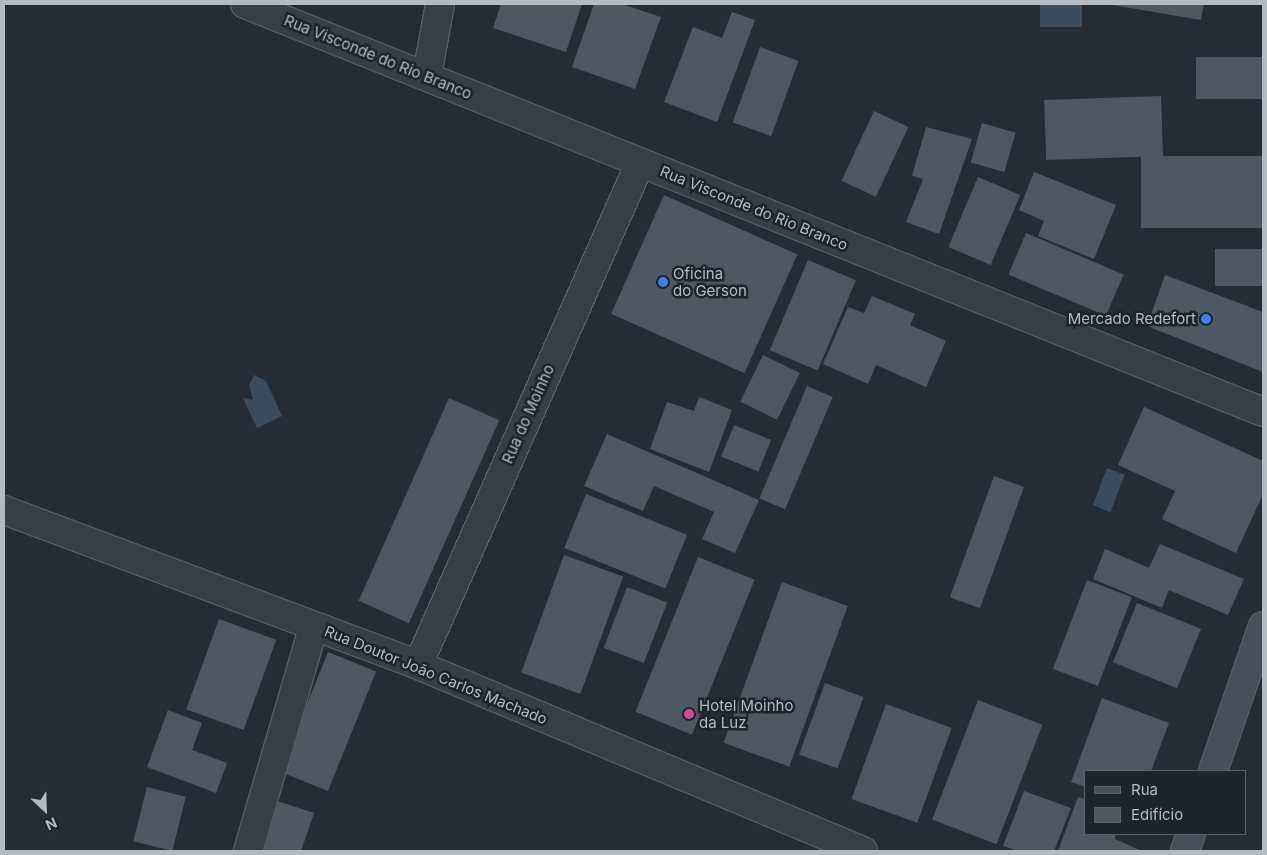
<!DOCTYPE html>
<html>
<head>
<meta charset="utf-8">
<style>
	body { margin:0 }
	#map { position:relative; width:1267px; height:855px; overflow:hidden; background:#242d37; font-family:Inter,sans-serif }
	div>[style] { position:absolute }
	.water>* { inset:0; background:#3b4c5f; transform-origin:0 0 }
	.building>* { inset:0; background:#4c5863; transform-origin:0 0 }
	.roads { filter:drop-shadow(1px 0 #555d66) drop-shadow(-1px 0 #555d66) drop-shadow(0 1px #555d66) drop-shadow(0 -1px #555d66) }
	.minor>* { height:28px; margin:-14px; padding:0 14px; transform-origin:14px; border-radius:14px; background:#373f48 }
	.secondary>* { height:28px; margin:-14px; padding:0 14px; transform-origin:14px; border-radius:14px; background:#464f5b }
	.dots>* { width:14px; height:14px; translate:-50% -50%; box-sizing:border-box; border:2px solid #1c242d; border-radius:50% }
	span { translate:-50% -50%; white-space:nowrap; text-align:center; line-height:1.15; -webkit-text-stroke:5px #1c242d; paint-order:stroke }
	.street-label { font-size:15px; color:#b2bac4 }
	.poi-label { font-size:15px; color:#b2bac4 }
	.left { translate:0 -50%; text-align:left }
	.right { translate:-100% -50%; text-align:right }
	.frame { position:absolute; inset:0; border:5px solid #b2bac4; pointer-events:none }
	.legend { position:absolute; left:1084px; top:770px; width:162px; height:65px; box-sizing:border-box; background:#1c242d; border:1px solid #586069; margin:0; padding:6px 9px; list-style:none; font-size:15px; color:#b2bac4 }
	.legend li { display:flex; align-items:center; gap:10px; height:25px }
	.legend b { width:25px; border:1px solid #586069 }
	.north { position:absolute; left:20px; top:785px; width:50px; height:50px; -webkit-text-stroke:4px #1c242d; paint-order:stroke; rotate:156deg; font-size:14px; font-weight:700; line-height:20px; text-align:center; color:#b2bac4 }
	.north::after { content:''; display:block; margin:auto; width:18px; height:22px; background:#b2bac4; clip-path:polygon(50% 0,100% 100%,50% 72%,0 100%) }
</style>
</head>
<body>
<div id="map">
	<div class="water">
		<i style="left:1040px;top:4px;width:42px;height:23px"></i>
		<i style="clip-path:polygon(254px 375px,266px 381px,282px 416px,257px 428px,243px 398px,253px 400px,249px 385px)"></i>
		<i style="left:1107px;top:468px;width:19px;height:40px;rotate:21deg"></i>
	</div>
	<div class="building">
		<i style="clip-path:polygon(501px 4px,582px 4px,566px 52px,493px 28px)"></i>
		<i style="clip-path:polygon(594px 4px,622px 4px,661px 17px,635px 89px,572px 67px)"></i>
		<i style="clip-path:polygon(1107px 4px,1204px 4px,1201px 20px)"></i>
		<i style="clip-path:polygon(732px 12px,755px 20px,717px 122px,664px 102px,693px 27px,722px 38px)"></i>
		<i style="left:760px;top:47px;width:41px;height:80px;rotate:20deg"></i>
		<i style="left:1263px;top:57px;width:42px;height:67px;rotate:90deg"></i>
		<i style="left:1161px;top:96px;width:60px;height:117px;rotate:88deg"></i>
		<i style="left:874px;top:111px;width:38px;height:77px;rotate:25deg"></i>
		<i style="left:982px;top:123px;width:35px;height:41px;rotate:16deg"></i>
		<i style="clip-path:polygon(926px 127px,972px 139px,939px 234px,906px 222px,923px 179px,912px 176px)"></i>
		<i style="left:1263px;top:156px;width:72px;height:122px;rotate:90deg"></i>
		<i style="clip-path:polygon(1034px 172px,1116px 205px,1094px 259px,1038px 236px,1044px 221px,1019px 210px)"></i>
		<i style="left:978px;top:177px;width:46px;height:76px;rotate:23deg"></i>
		<i style="left:664px;top:195px;width:146px;height:130px;rotate:24deg"></i>
		<i style="left:1026px;top:233px;width:106px;height:45px;rotate:23deg"></i>
		<i style="left:1263px;top:249px;width:37px;height:48px;rotate:90deg"></i>
		<i style="left:808px;top:260px;width:52px;height:98px;rotate:23deg"></i>
		<i style="clip-path:polygon(1165px 275px,1263px 312px,1263px 372px,1147px 326px)"></i>
		<i style="clip-path:polygon(872px 296px,915px 314px,910px 325px,946px 341px,926px 387px,876px 365px,868px 384px,823px 364px,848px 307px,864px 313px)"></i>
		<i style="left:763px;top:355px;width:41px;height:52px;rotate:26deg"></i>
		<i style="left:807px;top:386px;width:28px;height:122px;rotate:23deg"></i>
		<i style="clip-path:polygon(699px 397px,732px 410px,709px 472px,650px 449px,667px 402px,694px 411px)"></i>
		<i style="left:449px;top:398px;width:55px;height:222px;rotate:24deg"></i>
		<i style="clip-path:polygon(1144px 407px,1263px 461px,1263px 494px,1236px 553px,1162px 519px,1175px 491px,1118px 465px)"></i>
		<i style="left:734px;top:425px;width:40px;height:34px;rotate:22deg"></i>
		<i style="clip-path:polygon(607px 434px,759px 500px,735px 553px,702px 539px,714px 512px,654px 486px,643px 511px,584px 486px)"></i>
		<i style="left:994px;top:476px;width:32px;height:129px;rotate:20deg"></i>
		<i style="left:586px;top:494px;width:109px;height:58px;rotate:22deg"></i>
		<i style="clip-path:polygon(1160px 544px,1244px 579px,1228px 615px,1169px 590px,1162px 608px,1093px 579px,1105px 549px,1149px 568px)"></i>
		<i style="left:564px;top:555px;width:63px;height:125px;rotate:20deg"></i>
		<i style="left:698px;top:557px;width:61px;height:167px;rotate:22deg"></i>
		<i style="left:1087px;top:580px;width:48px;height:95px;rotate:21deg"></i>
		<i style="left:782px;top:582px;width:70px;height:171px;rotate:20deg"></i>
		<i style="left:627px;top:587px;width:43px;height:65px;rotate:21deg"></i>
		<i style="left:1137px;top:603px;width:69px;height:64px;rotate:22deg"></i>
		<i style="left:219px;top:619px;width:61px;height:96px;rotate:20deg"></i>
		<i style="left:328px;top:652px;width:52px;height:129px;rotate:22deg"></i>
		<i style="left:825px;top:683px;width:41px;height:76px;rotate:20deg"></i>
		<i style="clip-path:polygon(1102px 698px,1169px 723px,1151px 771px,1086px 771px,1086px 787px,1071px 782px)"></i>
		<i style="left:978px;top:700px;width:69px;height:128px;rotate:21deg"></i>
		<i style="left:886px;top:704px;width:70px;height:101px;rotate:20deg"></i>
		<i style="clip-path:polygon(168px 710px,202px 723px,192px 750px,227px 763px,216px 793px,147px 767px)"></i>
		<i style="left:147px;top:787px;width:40px;height:56px;rotate:14deg"></i>
		<i style="clip-path:polygon(1024px 791px,1071px 808px,1054px 851px,1018px 851px,1003px 846px)"></i>
		<i style="clip-path:polygon(1078px 797px,1086px 799px,1086px 834px,1116px 834px,1115px 839px,1142px 851px,1058px 851px)"></i>
		<i style="clip-path:polygon(268px 798px,314px 813px,301px 851px,250px 851px)"></i>
	</div>
	<div class="roads">
		<div class="minor">
			<i style="left:245px;top:4px;width:1097px;rotate:21.84deg"></i>
			<i style="left:427px;top:75px;width:72px;rotate:-79.6deg"></i>
			<i style="left:4px;top:510px;width:442px;rotate:20.5deg"></i>
			<i style="left:418px;top:665px;width:482px;rotate:22.7deg"></i>
			<i style="left:418px;top:665px;width:549px;rotate:-66.14deg"></i>
			<i style="left:248px;top:851px;width:234px;rotate:-73.7deg"></i>
		</div>
		<div class="secondary">
			<i style="left:1213px;top:771px;width:153px;rotate:-71deg"></i>
			<i style="left:1185px;top:851px;width:18px;rotate:-71deg"></i>
		</div>
	</div>
	<div class="dots">
		<i style="left:663px;top:282px;background:#3f7fe0"></i>
		<i style="left:1206px;top:319px;background:#3f7fe0"></i>
		<i style="left:689px;top:714px;background:#d1479c"></i>
	</div>
	<div class="street-label">
		<span style="left:378px;top:57px;rotate:22deg">Rua Visconde do Rio Branco</span>
		<span style="left:754px;top:208px;rotate:22deg">Rua Visconde do Rio Branco</span>
		<span style="left:528px;top:414px;rotate:-66deg">Rua do Moinho</span>
		<span style="left:436px;top:675px;rotate:22deg">Rua Doutor João Carlos Machado</span>
	</div>
	<div class="poi-label">
		<span class="left" style="left:673px;top:282px">Oficina<br>do Gerson</span>
		<span class="right" style="left:1196px;top:319px">Mercado Redefort</span>
		<span class="left" style="left:699px;top:714px">Hotel Moinho<br>da Luz</span>
	</div>
	<div class="frame"></div>
	<ul class="legend">
	<li><b style="height:6px;background:#464f5b"></b>Rua</li>
	<li><b style="height:14px;background:#4c5863"></b>Edifício</li>
	</ul>
	<div class="north">N</div>
</div>
</body>
</html>
